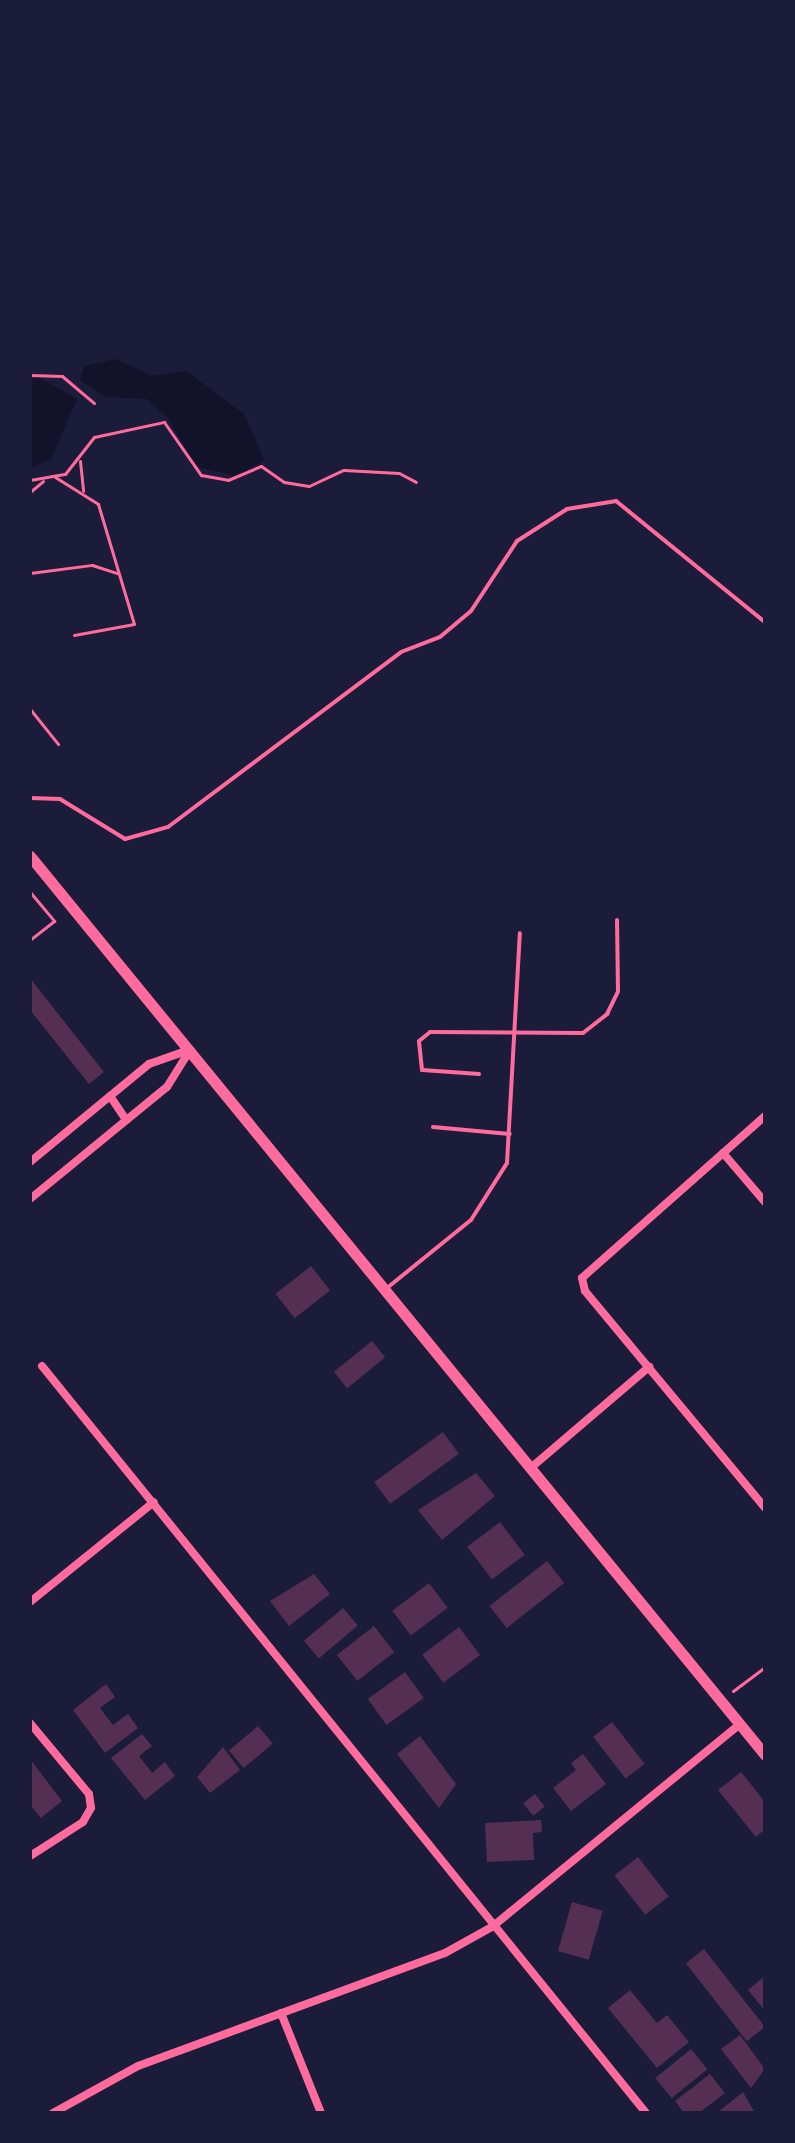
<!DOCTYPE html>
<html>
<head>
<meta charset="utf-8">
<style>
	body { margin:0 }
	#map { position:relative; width:795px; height:2143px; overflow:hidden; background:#1b1b3a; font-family:Mulish,sans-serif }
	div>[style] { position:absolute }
	.water>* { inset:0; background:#12122b }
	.building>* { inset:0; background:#542f53; transform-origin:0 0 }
	.path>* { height:3px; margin:-1.5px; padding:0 1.5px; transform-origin:1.5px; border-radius:1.5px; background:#ff6b9d }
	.service>* { height:4px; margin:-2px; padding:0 2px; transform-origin:2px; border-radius:2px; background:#ff6b9d }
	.minor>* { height:8px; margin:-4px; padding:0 4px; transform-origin:4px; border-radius:4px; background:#ff6b9d }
	.tertiary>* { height:11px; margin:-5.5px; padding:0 5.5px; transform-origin:5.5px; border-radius:5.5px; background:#ff6b9d }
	span { translate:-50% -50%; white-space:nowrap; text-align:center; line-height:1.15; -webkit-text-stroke:6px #1b1b3a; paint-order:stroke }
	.frame { position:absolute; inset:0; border:32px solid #1b1b3a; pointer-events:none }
</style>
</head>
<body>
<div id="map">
	<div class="water">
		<i style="clip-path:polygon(116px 359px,152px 376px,186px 371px,245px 415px,264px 460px,237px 476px,197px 467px,167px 417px,147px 399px,106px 397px,80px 380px,84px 366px)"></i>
		<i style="clip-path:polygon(38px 377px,77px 399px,51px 459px,30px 469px,30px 380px)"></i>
	</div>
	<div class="building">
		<i style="clip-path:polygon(30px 978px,104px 1072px,89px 1084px,30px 1010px)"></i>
		<i style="left:311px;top:1266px;width:31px;height:45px;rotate:52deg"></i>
		<i style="left:372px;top:1341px;width:21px;height:49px;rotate:51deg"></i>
		<i style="left:443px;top:1432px;width:27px;height:85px;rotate:54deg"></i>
		<i style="clip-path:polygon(476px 1473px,495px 1496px,442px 1540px,418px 1510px)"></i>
		<i style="left:500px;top:1522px;width:41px;height:41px;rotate:53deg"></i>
		<i style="left:547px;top:1561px;width:28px;height:73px;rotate:52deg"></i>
		<i style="clip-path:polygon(314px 1574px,330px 1594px,289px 1626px,270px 1601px)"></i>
		<i style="left:429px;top:1583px;width:31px;height:46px;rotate:53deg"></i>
		<i style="left:343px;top:1608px;width:23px;height:51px;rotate:50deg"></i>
		<i style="left:374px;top:1626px;width:33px;height:47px;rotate:52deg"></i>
		<i style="left:459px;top:1627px;width:35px;height:46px;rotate:53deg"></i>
		<i style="left:405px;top:1672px;width:32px;height:46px;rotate:54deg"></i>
		<i style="clip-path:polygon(106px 1684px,115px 1697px,100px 1708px,113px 1725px,128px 1714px,138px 1728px,105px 1753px,73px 1710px)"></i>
		<i style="left:612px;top:1722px;width:53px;height:24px;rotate:52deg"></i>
		<i style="left:258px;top:1726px;width:23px;height:38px;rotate:50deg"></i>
		<i style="clip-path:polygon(142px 1734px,152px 1746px,139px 1756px,152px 1773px,165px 1762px,175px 1776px,145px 1800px,111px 1758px)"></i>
		<i style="clip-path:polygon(420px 1736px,456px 1784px,439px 1808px,397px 1754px)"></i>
		<i style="clip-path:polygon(223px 1747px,240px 1770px,210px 1793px,197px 1777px)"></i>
		<i style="clip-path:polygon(583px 1754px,606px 1784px,571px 1811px,553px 1788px,576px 1770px,571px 1763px)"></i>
		<i style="clip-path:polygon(30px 1759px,62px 1801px,41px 1818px,30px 1805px)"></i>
		<i style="clip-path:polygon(741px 1772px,765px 1802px,765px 1829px,756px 1837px,718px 1790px)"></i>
		<i style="left:535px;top:1794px;width:16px;height:15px;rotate:52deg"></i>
		<i style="clip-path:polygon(541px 1820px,542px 1832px,533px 1833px,534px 1860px,487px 1862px,485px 1823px)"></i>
		<i style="left:638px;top:1857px;width:50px;height:30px;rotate:52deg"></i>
		<i style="left:572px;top:1902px;width:32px;height:51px;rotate:16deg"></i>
		<i style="left:704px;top:1949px;width:99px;height:23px;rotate:52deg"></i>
		<i style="clip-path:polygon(765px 1976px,765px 2011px,748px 1990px)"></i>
		<i style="clip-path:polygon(630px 1990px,657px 2023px,667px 2015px,689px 2042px,657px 2068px,608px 2008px)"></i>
		<i style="clip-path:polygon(740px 2035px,765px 2069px,751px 2088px,721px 2049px)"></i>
		<i style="left:691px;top:2049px;width:26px;height:46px;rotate:51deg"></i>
		<i style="clip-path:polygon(710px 2074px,725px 2093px,699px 2113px,684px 2113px,675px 2101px)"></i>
		<i style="clip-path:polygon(743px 2092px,755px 2113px,706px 2113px,718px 2112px)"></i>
	</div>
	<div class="path">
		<i style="left:30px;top:375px;width:32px;rotate:2deg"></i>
		<i style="left:62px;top:376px;width:42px;rotate:40.2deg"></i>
		<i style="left:80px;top:461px;width:30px;rotate:84deg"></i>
		<i style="left:55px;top:477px;width:51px;rotate:32.1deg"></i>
		<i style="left:98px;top:504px;width:125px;rotate:73.3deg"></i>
		<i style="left:134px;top:624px;width:61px;rotate:169.6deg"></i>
		<i style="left:30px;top:480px;width:36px;rotate:-10deg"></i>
		<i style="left:65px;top:474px;width:47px;rotate:-51.9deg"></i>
		<i style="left:94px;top:437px;width:72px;rotate:-12.1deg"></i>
		<i style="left:164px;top:422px;width:65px;rotate:55.1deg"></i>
		<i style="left:201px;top:475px;width:27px;rotate:10deg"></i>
		<i style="left:228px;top:480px;width:36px;rotate:-23deg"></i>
		<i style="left:261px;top:466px;width:28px;rotate:35deg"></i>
		<i style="left:284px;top:482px;width:25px;rotate:9deg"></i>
		<i style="left:309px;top:486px;width:38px;rotate:-25deg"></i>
		<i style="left:344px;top:470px;width:55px;rotate:3.1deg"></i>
		<i style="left:399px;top:473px;width:19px;rotate:28deg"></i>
		<i style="left:30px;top:492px;width:17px;rotate:-40deg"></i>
		<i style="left:30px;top:573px;width:63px;rotate:-7.4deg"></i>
		<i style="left:92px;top:565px;width:28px;rotate:18deg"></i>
		<i style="left:30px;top:709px;width:45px;rotate:51.3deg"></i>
		<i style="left:30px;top:892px;width:38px;rotate:50deg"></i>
		<i style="left:54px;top:921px;width:31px;rotate:142deg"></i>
		<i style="left:733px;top:1691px;width:40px;rotate:-37deg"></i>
	</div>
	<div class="service">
		<i style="left:30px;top:798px;width:30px;rotate:2deg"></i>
		<i style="left:60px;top:799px;width:76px;rotate:31.6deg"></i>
		<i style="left:125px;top:839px;width:45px;rotate:-15.6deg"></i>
		<i style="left:168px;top:827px;width:291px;rotate:-36.9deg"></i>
		<i style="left:401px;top:652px;width:42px;rotate:-21deg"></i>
		<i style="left:440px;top:637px;width:40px;rotate:-40deg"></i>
		<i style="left:471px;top:611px;width:84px;rotate:-56.7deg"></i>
		<i style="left:517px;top:541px;width:59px;rotate:-32.6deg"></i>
		<i style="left:567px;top:509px;width:50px;rotate:-9.3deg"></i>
		<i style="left:616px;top:501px;width:192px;rotate:39.1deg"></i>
		<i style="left:479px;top:1074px;width:57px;rotate:-176deg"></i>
		<i style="left:422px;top:1070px;width:29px;rotate:-96deg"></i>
		<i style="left:419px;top:1041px;width:14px;rotate:-39deg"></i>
		<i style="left:430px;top:1032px;width:153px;rotate:0.4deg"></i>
		<i style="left:583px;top:1033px;width:31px;rotate:-38deg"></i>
		<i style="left:607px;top:1014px;width:25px;rotate:-64deg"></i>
		<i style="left:618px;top:991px;width:71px;rotate:-90.8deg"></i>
		<i style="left:433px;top:1127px;width:77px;rotate:5.2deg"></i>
		<i style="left:387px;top:1288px;width:108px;rotate:-39deg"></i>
		<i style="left:471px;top:1220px;width:67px;rotate:-57.7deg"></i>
		<i style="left:507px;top:1163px;width:230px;rotate:-86.8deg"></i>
	</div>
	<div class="minor">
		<i style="left:110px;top:1096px;width:29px;rotate:56deg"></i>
		<i style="left:765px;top:1116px;width:244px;rotate:138.5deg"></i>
		<i style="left:582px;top:1278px;width:13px;rotate:77deg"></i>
		<i style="left:585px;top:1291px;width:282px;rotate:50.3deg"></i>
		<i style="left:723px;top:1153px;width:65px;rotate:49.4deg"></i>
		<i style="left:30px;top:1162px;width:154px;rotate:-39.5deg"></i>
		<i style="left:149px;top:1064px;width:42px;rotate:-19.3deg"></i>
		<i style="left:30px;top:1199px;width:177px;rotate:-39.3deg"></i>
		<i style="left:167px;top:1087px;width:44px;rotate:-58.1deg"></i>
		<i style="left:42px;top:1366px;width:961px;rotate:51.04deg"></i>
		<i style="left:533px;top:1466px;width:153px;rotate:-40.5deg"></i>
		<i style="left:30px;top:1602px;width:159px;rotate:-38.9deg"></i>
		<i style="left:30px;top:1723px;width:92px;rotate:50.3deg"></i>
		<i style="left:89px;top:1794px;width:14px;rotate:82deg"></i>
		<i style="left:91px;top:1808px;width:16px;rotate:120deg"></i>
		<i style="left:83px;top:1822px;width:63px;rotate:147.3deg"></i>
		<i style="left:281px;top:2013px;width:108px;rotate:68.2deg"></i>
		<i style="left:53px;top:2113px;width:97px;rotate:-28.9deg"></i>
		<i style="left:138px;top:2066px;width:327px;rotate:-20.2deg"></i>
		<i style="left:445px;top:1953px;width:54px;rotate:-29deg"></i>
		<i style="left:492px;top:1927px;width:320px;rotate:-39.3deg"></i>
	</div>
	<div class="tertiary">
		<i style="left:30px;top:856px;width:1161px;rotate:50.73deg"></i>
	</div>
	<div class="frame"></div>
</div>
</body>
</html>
